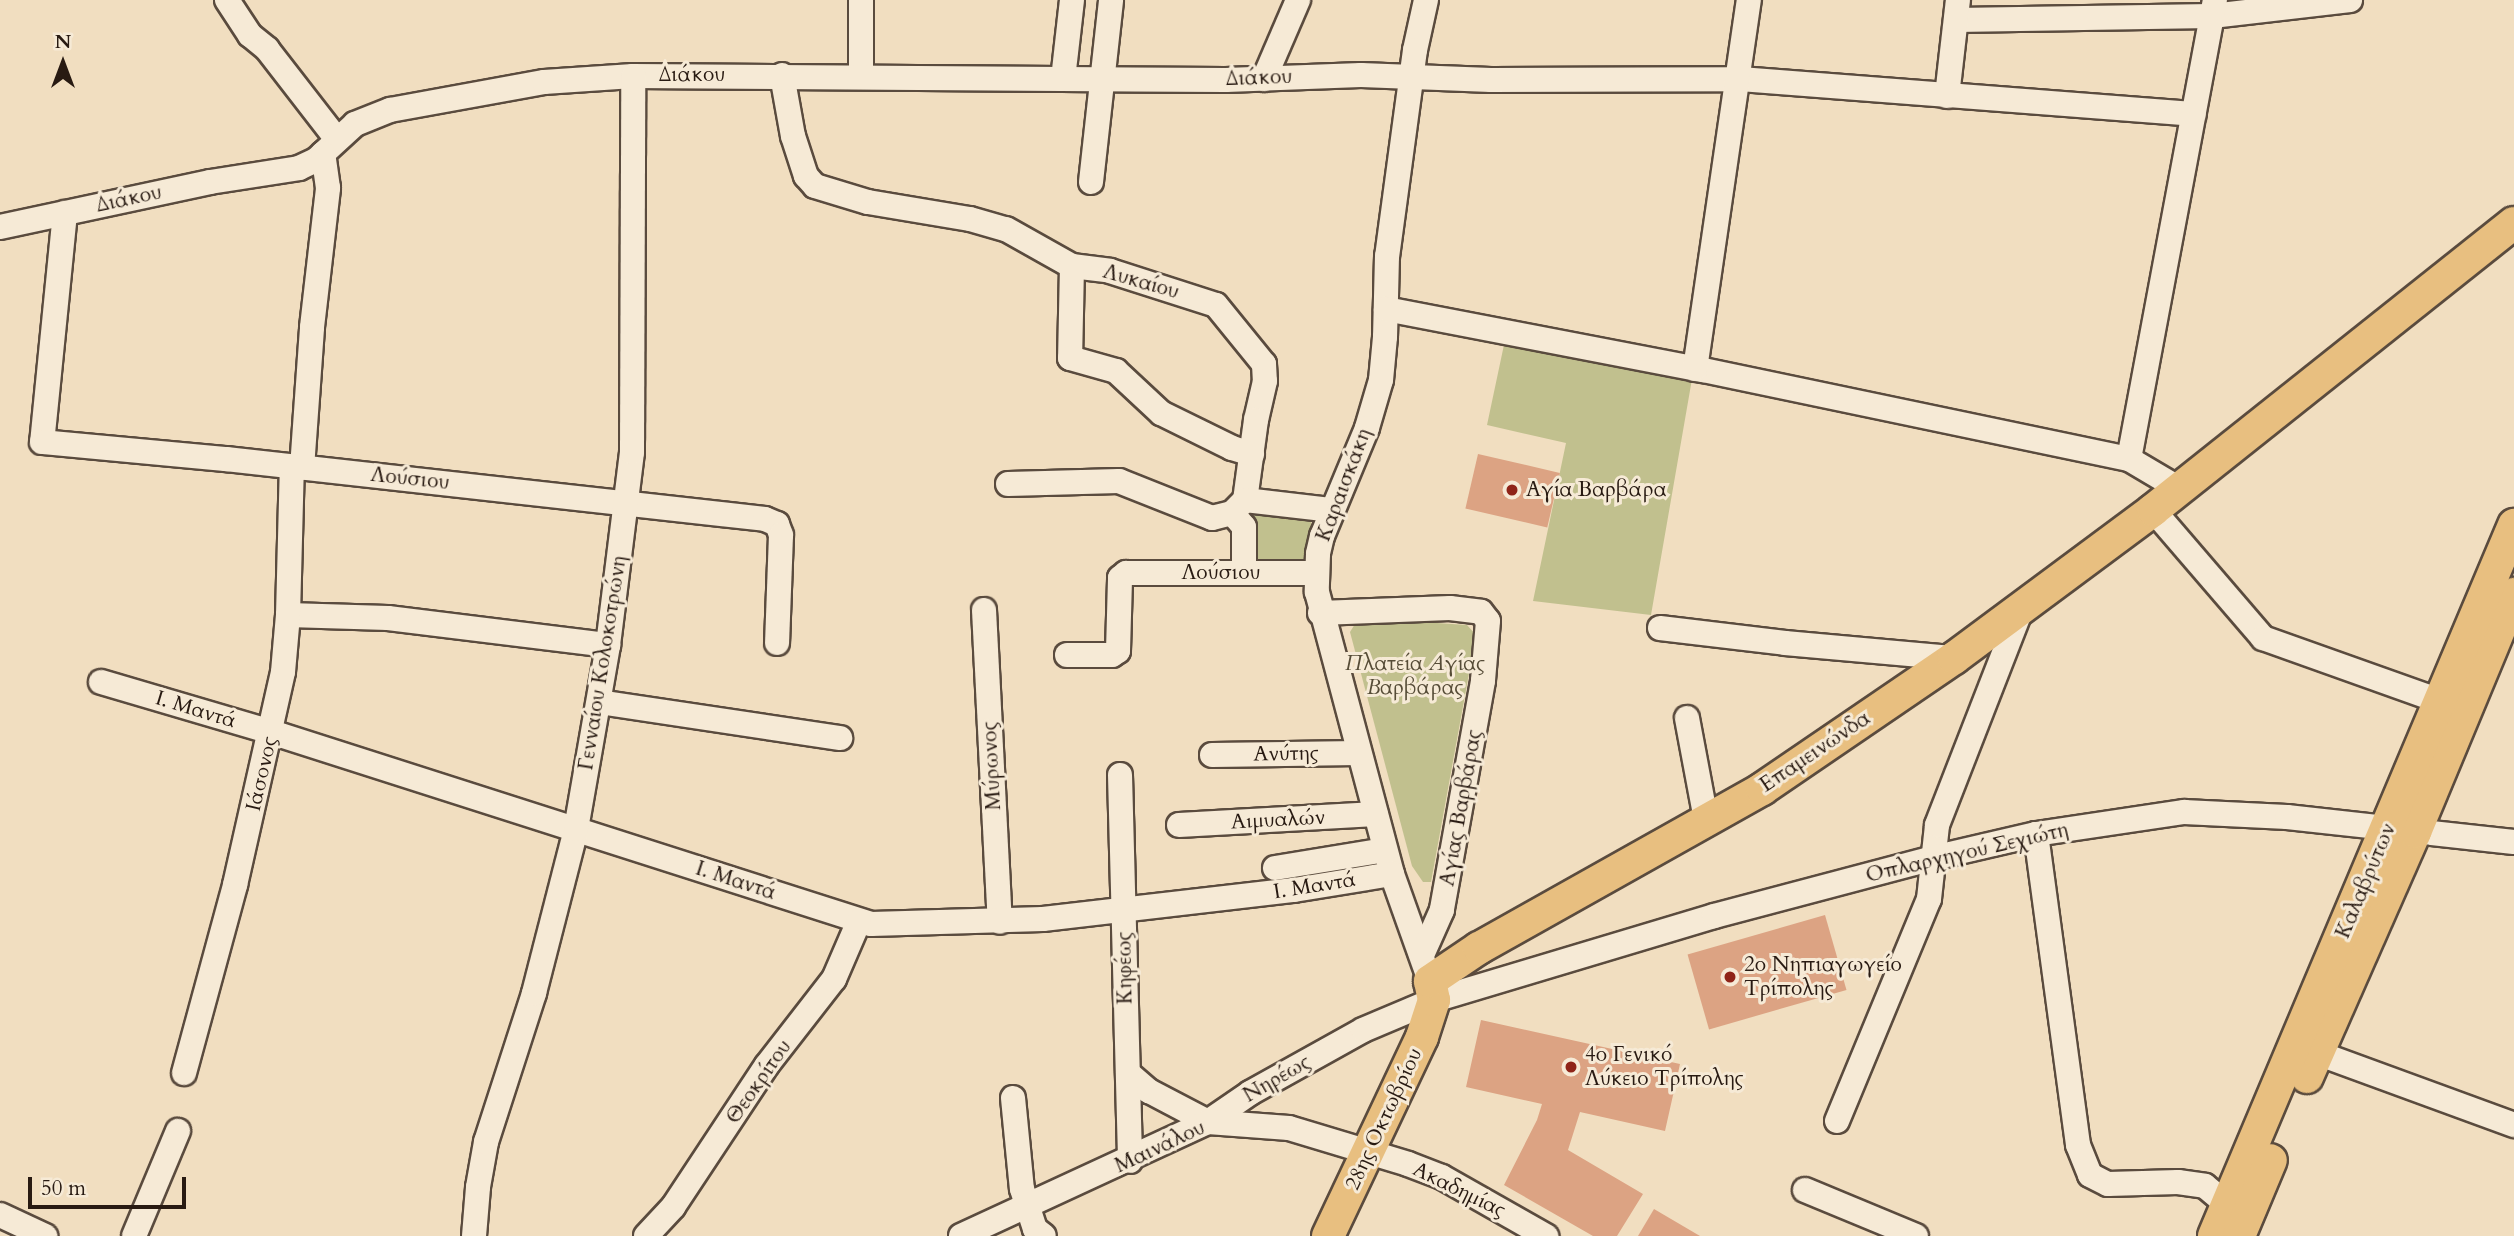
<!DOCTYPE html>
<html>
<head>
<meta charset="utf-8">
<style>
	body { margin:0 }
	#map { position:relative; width:2514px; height:1236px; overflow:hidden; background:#f1dec0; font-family:Cardo,serif }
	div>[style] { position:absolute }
	.green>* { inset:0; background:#c1c08e }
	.building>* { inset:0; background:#dca383; transform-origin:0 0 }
	.roads { filter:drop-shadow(2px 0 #5a4b3e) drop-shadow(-2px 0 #5a4b3e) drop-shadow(0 2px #5a4b3e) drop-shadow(0 -2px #5a4b3e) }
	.minor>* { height:24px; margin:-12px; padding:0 12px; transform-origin:12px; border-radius:12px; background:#f6ead6 }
	.major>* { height:32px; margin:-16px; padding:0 16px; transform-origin:16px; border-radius:16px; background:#e8bf80 }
	.dots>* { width:19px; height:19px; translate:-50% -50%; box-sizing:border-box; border:4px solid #f6ead6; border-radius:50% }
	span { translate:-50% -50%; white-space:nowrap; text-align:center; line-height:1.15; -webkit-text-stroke:6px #f6ead6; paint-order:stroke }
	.street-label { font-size:21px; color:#281a12 }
	.poi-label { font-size:21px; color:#281a12 }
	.left { translate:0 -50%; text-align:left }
	.park-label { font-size:21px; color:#564c37; font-style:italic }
	.north { position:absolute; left:28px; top:28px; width:70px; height:70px; -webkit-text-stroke:5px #f6ead6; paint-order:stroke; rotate:0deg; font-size:19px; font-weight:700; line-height:28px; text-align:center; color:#281a12 }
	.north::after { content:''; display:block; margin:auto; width:24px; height:32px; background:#281a12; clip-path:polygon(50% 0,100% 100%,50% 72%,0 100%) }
	.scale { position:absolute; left:28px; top:1177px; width:158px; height:32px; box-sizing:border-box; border:4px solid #281a12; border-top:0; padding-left:9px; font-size:21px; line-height:24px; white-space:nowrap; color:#281a12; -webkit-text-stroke:5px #f6ead6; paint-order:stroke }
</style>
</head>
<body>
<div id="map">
	<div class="green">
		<i style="clip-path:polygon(1505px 340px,1692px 379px,1651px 615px,1533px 601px,1566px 443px,1487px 425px)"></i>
		<i style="clip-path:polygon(1255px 513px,1308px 515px,1312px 525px,1309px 557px,1304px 565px,1252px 563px,1250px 518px)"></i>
		<i style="clip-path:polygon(1407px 621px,1467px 625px,1476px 635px,1431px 882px,1423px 882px,1412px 866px,1350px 632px,1355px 624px)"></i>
	</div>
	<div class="building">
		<i style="left:1478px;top:454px;width:84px;height:56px;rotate:13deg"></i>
		<i style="left:1825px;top:915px;width:78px;height:143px;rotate:74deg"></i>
		<i style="clip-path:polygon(1481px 1020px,1680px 1064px,1665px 1131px,1580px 1112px,1568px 1150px,1643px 1194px,1617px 1236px,1593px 1236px,1504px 1185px,1537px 1120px,1542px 1104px,1466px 1087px)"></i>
		<i style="clip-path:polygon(1654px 1209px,1700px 1236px,1638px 1236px)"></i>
	</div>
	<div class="roads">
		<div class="minor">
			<i style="left:227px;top:0;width:42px;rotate:56.7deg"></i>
			<i style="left:250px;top:35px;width:22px;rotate:39deg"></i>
			<i style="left:267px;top:49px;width:113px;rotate:52.2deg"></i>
			<i style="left:1426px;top:0;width:51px;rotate:102.4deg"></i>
			<i style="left:1415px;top:50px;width:208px;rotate:97.7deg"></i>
			<i style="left:1387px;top:256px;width:81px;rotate:91.4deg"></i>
			<i style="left:1385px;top:337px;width:43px;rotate:95.3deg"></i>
			<i style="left:1381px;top:380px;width:50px;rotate:106.3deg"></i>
			<i style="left:1367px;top:428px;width:117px;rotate:112.6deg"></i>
			<i style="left:1322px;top:536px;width:18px;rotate:103deg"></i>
			<i style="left:1318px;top:554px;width:38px;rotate:92deg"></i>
			<i style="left:1317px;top:592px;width:292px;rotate:75.1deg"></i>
			<i style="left:1392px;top:874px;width:114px;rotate:70.4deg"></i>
			<i style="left:1956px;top:20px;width:256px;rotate:-0.9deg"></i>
			<i style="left:2212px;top:16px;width:139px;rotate:-6.6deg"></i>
			<i style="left:782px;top:75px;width:62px;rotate:79.8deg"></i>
			<i style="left:793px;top:136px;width:42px;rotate:72deg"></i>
			<i style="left:806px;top:176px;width:13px;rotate:48deg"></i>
			<i style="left:815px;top:186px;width:55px;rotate:16.8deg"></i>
			<i style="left:868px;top:202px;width:103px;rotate:9.5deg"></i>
			<i style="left:970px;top:219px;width:37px;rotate:16deg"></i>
			<i style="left:1006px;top:229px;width:76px;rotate:29.3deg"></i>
			<i style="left:1072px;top:266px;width:38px;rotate:7deg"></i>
			<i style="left:1110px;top:271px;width:111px;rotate:17.8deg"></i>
			<i style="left:1216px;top:305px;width:76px;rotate:50.9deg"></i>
			<i style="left:1264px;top:364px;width:17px;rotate:87deg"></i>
			<i style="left:1265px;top:381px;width:40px;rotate:103deg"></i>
			<i style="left:1256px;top:420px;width:81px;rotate:97.8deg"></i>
			<i style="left:861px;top:75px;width:75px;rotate:-90deg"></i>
			<i style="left:1063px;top:79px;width:80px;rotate:-83.5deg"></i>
			<i style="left:1264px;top:79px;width:86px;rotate:-66.7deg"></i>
			<i style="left:1947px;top:96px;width:97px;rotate:-83.5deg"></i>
			<i style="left:1091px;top:182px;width:183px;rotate:-83.7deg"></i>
			<i style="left:65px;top:213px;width:230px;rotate:95.7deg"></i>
			<i style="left:42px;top:442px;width:185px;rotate:5.3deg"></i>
			<i style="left:226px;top:459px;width:542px;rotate:6.35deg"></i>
			<i style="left:765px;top:519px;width:13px;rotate:23deg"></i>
			<i style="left:777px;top:524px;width:12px;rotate:70deg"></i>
			<i style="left:781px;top:535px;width:108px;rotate:92.1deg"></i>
			<i style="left:0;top:227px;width:215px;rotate:-12.1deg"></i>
			<i style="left:210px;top:182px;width:90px;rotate:-8.9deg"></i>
			<i style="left:299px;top:168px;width:19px;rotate:-25deg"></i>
			<i style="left:316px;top:160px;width:53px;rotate:-42.7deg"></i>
			<i style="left:355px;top:124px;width:38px;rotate:-22deg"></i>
			<i style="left:390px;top:110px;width:157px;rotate:-10.3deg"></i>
			<i style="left:544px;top:82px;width:89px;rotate:-3.9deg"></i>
			<i style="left:633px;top:76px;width:593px;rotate:0.39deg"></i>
			<i style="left:1226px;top:80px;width:135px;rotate:-2.1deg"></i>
			<i style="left:1361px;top:75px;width:130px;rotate:2.2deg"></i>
			<i style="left:1491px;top:80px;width:248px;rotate:-0.2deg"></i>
			<i style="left:1739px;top:79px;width:456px;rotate:4.4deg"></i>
			<i style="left:1072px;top:266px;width:92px;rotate:91.2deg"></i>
			<i style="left:1070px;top:358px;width:48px;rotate:15.8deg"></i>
			<i style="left:1116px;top:371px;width:62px;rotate:43deg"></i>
			<i style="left:1161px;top:413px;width:79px;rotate:26.2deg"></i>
			<i style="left:1232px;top:448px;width:21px;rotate:17deg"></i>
			<i style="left:1386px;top:309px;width:323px;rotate:10.9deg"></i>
			<i style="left:1703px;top:370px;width:435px;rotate:11.8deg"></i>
			<i style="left:2129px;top:459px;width:57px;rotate:30.6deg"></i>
			<i style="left:1695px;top:369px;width:373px;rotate:-81.7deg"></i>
			<i style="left:2129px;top:459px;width:467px;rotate:-79.4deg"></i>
			<i style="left:302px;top:468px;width:141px;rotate:-85.9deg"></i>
			<i style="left:312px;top:327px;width:140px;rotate:-83.4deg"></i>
			<i style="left:328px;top:188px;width:35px;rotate:-98deg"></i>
			<i style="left:1008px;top:484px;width:111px;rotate:-1.5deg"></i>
			<i style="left:1119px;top:481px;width:100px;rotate:21.7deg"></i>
			<i style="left:1212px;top:518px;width:21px;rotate:-14deg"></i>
			<i style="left:1232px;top:513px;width:18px;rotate:-45deg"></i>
			<i style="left:1245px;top:500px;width:88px;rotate:6.6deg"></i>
			<i style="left:2153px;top:510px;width:169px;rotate:49.3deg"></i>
			<i style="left:2263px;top:638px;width:188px;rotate:19.6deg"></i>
			<i style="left:1232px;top:513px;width:18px;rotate:49deg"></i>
			<i style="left:1244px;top:527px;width:46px;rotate:90deg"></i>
			<i style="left:984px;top:610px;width:312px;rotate:87.1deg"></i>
			<i style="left:1320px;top:613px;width:130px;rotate:-2.2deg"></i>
			<i style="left:1450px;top:608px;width:31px;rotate:7deg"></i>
			<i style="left:1481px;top:612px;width:11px;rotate:52deg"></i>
			<i style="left:1488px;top:621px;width:60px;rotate:94.8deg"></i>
			<i style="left:1483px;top:681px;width:233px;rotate:100.2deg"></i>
			<i style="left:1442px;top:910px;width:49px;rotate:114deg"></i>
			<i style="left:288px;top:615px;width:100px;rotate:1.7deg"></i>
			<i style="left:388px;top:618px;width:222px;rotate:7deg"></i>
			<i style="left:1660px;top:628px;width:126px;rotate:6.8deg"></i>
			<i style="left:1785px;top:643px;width:170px;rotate:5.1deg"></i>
			<i style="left:1067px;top:655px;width:45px"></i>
			<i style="left:1112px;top:655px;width:7px;rotate:-34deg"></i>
			<i style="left:1118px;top:651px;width:73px;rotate:-88.4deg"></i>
			<i style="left:1120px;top:578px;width:8px;rotate:-40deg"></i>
			<i style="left:1126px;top:573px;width:191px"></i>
			<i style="left:101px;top:682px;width:177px;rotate:16.4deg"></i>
			<i style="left:271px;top:732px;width:630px;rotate:17.74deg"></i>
			<i style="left:871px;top:924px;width:172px;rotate:-1.7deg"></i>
			<i style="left:1043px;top:919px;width:253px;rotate:-6.6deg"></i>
			<i style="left:1294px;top:890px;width:99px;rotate:-9.3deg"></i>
			<i style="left:599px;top:702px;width:244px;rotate:8.5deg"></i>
			<i style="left:1687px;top:718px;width:104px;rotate:79.4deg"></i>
			<i style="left:1212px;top:755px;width:147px;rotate:-0.8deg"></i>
			<i style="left:1120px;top:775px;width:386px;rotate:88.5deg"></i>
			<i style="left:1179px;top:825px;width:197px;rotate:-3.2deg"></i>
			<i style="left:2036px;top:834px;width:314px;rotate:82.3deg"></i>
			<i style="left:2078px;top:1145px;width:32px;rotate:68deg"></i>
			<i style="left:2090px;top:1175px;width:20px;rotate:27deg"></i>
			<i style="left:2108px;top:1184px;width:70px;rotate:-1.6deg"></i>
			<i style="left:2178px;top:1182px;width:27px;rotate:8deg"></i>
			<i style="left:2205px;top:1186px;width:30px;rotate:40deg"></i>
			<i style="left:1275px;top:868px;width:111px;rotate:-9.3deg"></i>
			<i style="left:2301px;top:1047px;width:227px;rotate:20.1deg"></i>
			<i style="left:184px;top:1073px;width:195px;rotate:-74.8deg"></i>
			<i style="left:235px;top:885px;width:218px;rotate:-77.3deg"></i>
			<i style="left:283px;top:672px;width:57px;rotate:-85deg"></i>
			<i style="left:288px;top:615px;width:148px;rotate:-88.5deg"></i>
			<i style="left:1128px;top:1073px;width:28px;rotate:41deg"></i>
			<i style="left:1149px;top:1091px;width:67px;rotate:27.7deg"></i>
			<i style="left:1013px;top:1098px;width:91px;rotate:84.4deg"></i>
			<i style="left:1022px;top:1189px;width:42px;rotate:72deg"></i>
			<i style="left:1035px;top:1229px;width:11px;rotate:38deg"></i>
			<i style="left:1837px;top:1121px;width:240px;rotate:-67.5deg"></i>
			<i style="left:1929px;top:899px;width:74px;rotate:-83.8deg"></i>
			<i style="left:1937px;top:825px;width:232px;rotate:-68.7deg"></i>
			<i style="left:1208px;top:1122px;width:51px;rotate:-34.6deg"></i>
			<i style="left:1250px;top:1093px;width:129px;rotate:-29.1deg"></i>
			<i style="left:1363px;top:1030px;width:77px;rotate:-22.9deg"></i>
			<i style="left:1434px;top:1000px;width:292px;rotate:-16.7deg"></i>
			<i style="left:1714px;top:916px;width:227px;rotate:-14.8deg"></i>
			<i style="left:1933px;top:858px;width:106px;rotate:-13.1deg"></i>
			<i style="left:2036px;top:834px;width:150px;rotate:-8.5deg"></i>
			<i style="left:2184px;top:812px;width:103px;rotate:2.8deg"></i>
			<i style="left:2287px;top:817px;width:228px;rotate:6.3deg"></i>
			<i style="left:1805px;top:1190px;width:120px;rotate:22.5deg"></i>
			<i style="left:0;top:1215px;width:50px;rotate:25deg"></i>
			<i style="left:134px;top:1236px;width:114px;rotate:-67.3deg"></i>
			<i style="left:474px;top:1236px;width:49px;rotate:-85.3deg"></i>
			<i style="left:478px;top:1187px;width:46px;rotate:-79.9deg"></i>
			<i style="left:486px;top:1142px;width:157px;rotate:-72.1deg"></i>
			<i style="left:534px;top:993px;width:169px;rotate:-75.6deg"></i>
			<i style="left:576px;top:829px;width:187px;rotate:-80.1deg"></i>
			<i style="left:608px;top:645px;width:194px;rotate:-82.9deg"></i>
			<i style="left:632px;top:452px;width:376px;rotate:-89.8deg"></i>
			<i style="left:646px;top:1236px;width:40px;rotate:-47deg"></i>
			<i style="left:673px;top:1207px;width:170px;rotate:-56.5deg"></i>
			<i style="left:767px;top:1065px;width:109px;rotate:-52.1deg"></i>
			<i style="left:834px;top:979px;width:63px;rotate:-66.7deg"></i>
			<i style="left:961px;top:1236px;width:272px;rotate:-24.8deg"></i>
			<i style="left:1208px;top:1122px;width:81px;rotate:4.2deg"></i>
			<i style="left:1289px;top:1128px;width:124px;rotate:16.8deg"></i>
			<i style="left:1408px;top:1164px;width:36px;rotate:21deg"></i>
			<i style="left:1442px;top:1177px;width:120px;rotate:29.6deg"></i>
		</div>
		<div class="major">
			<i style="left:2307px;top:1077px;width:268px;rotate:-66.2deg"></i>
			<i style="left:2415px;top:832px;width:258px;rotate:-67.4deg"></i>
			<i style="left:1328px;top:1236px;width:220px;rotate:-64.7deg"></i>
			<i style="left:1422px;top:1037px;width:39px;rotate:-72deg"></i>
			<i style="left:1434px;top:1000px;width:19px;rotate:-102deg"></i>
			<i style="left:1430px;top:981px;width:59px;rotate:-34deg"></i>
			<i style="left:1479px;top:948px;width:325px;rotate:-29.3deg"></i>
			<i style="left:1762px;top:789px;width:232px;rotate:-34.3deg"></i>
			<i style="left:1954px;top:658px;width:248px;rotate:-36.6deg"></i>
			<i style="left:2153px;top:510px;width:461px;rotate:-38.5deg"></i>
			<i style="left:2214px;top:1236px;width:772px;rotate:-67.12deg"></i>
			<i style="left:2239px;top:1236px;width:82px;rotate:-67.2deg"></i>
		</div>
	</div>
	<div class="dots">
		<i style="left:1512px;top:490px;background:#8f2418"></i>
		<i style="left:1730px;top:977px;background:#8f2418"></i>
		<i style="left:1571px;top:1067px;background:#8f2418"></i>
	</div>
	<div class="street-label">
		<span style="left:692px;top:75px">Διάκου</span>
		<span style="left:1259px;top:78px;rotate:-2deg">Διάκου</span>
		<span style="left:129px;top:199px;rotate:-12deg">Διάκου</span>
		<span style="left:1141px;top:282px;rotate:16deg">Λυκαίου</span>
		<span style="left:410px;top:479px;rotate:6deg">Λούσιου</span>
		<span style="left:1344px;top:485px;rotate:-69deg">Καραισκάκη</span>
		<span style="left:1221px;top:573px">Λούσιου</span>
		<span style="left:603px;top:663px;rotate:-81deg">Γενναίου Κολοκοτρώνη</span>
		<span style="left:196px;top:710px;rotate:17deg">Ι. Μαντά</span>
		<span style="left:1815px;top:752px;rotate:-34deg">Επαμεινώνδα</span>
		<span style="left:1286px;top:754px;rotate:-1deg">Ανύτης</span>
		<span style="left:992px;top:766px;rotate:-93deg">Μύρωνος</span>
		<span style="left:262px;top:774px;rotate:-77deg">Ιάσονος</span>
		<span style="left:1461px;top:808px;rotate:-80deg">Αγίας Βαρβάρας</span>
		<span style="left:1278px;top:820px;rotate:-3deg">Αιμυαλών</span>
		<span style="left:1967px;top:853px;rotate:-13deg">Οπλαρχηγού Σεχιώτη</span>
		<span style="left:736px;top:881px;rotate:18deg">Ι. Μαντά</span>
		<span style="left:2366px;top:881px;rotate:-67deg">Καλαβρύτων</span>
		<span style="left:1315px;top:886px;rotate:-9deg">Ι. Μαντά</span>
		<span style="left:1125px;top:968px;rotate:-91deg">Κηφέως</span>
		<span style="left:1277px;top:1079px;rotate:-30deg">Νηρέως</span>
		<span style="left:759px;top:1082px;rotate:-55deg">Θεοκρίτου</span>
		<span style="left:1384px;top:1119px;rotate:-65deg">28ης Οκτωβρίου</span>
		<span style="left:1160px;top:1147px;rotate:-25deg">Μαινάλου</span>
		<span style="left:1459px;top:1190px;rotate:26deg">Ακαδημίας</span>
	</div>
	<div class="poi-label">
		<span class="left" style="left:1526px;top:490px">Αγία Βαρβάρα</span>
		<span class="left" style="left:1744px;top:977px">2ο Νηπιαγωγείο<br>Τρίπολης</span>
		<span class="left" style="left:1585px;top:1067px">4ο Γενικό<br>Λύκειο Τρίπολης</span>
	</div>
	<div class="park-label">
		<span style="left:1415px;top:676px">Πλατεία Αγίας<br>Βαρβάρας</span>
	</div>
	<div class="north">N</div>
	<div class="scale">50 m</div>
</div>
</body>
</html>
